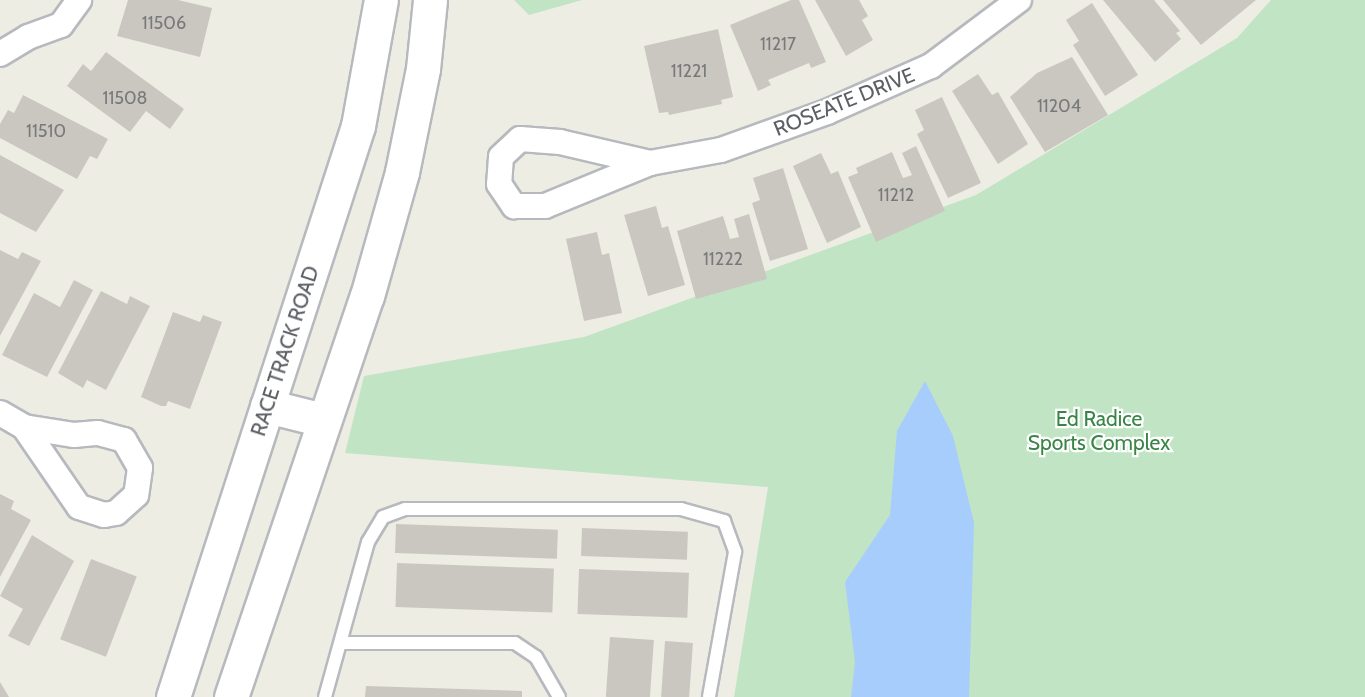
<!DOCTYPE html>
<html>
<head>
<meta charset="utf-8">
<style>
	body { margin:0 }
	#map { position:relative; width:1365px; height:697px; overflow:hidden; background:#eeede4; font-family:Cabin,sans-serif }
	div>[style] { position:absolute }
	.green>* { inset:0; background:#c1e4c5 }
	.water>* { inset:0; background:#a6cdfb }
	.building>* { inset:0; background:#cac7c1; transform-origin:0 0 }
	.roads { filter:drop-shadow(2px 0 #b6b9bd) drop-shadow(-2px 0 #b6b9bd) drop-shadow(0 2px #b6b9bd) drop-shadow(0 -2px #b6b9bd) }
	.lane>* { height:12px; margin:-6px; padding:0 6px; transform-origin:6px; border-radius:6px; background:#fff }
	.street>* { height:24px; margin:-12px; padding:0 12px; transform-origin:12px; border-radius:12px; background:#fff }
	.secondary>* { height:33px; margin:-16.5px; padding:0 16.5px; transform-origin:16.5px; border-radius:16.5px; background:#fff }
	span { translate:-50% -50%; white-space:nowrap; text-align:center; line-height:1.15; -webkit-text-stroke:4.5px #fff; paint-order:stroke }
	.number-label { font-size:18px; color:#78797b }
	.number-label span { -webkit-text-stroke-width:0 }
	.street-label { font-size:21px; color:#5c5f64 }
	.park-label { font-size:21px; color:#398545 }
</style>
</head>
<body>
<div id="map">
	<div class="green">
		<i style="clip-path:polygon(514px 0,582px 0,529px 15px)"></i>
		<i style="clip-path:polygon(1271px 0,1365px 0,1365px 697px,734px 697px,768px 487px,345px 453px,364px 376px,584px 337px,976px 195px,1237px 38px)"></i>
	</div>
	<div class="water">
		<i style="clip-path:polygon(925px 381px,953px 436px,974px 523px,969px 697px,851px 697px,855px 662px,845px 582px,890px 515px,897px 431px)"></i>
	</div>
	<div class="building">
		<i style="clip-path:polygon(128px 0,178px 0,212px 8px,200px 57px,117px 36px)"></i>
		<i style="clip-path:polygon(791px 0,799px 0,826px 62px,811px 68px,809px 63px,768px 80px,771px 85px,758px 91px,730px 25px)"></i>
		<i style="clip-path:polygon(815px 0,859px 0,868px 16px,862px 20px,873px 40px,846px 56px)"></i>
		<i style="clip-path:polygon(1103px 0,1154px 0,1180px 31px,1176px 33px,1181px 39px,1155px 62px)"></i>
		<i style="clip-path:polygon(1163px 0,1256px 0,1201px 45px)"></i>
		<i style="clip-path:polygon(1092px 3px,1138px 75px,1105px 96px,1073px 45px,1079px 41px,1066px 20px)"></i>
		<i style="clip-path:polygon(718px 29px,733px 97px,721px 100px,722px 104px,669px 115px,668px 112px,659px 113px,644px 46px)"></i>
		<i style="clip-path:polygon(106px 52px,184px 109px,170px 129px,146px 111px,130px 132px,67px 86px,83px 64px,91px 71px)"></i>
		<i style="clip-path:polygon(1072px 57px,1108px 115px,1045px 152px,1010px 97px,1037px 73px)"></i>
		<i style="clip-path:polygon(978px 74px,992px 95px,998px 92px,1028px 144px,998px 164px,952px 91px)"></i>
		<i style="clip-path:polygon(23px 95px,108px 139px,97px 159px,90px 156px,77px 179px,0 138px,0 124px,8px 110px,14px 113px)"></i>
		<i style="clip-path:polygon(942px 97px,981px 183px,948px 198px,917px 134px,924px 130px,915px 110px)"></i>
		<i style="clip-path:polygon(916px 146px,945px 211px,876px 242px,848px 177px,858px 173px,856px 168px,892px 152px,903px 178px,912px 175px,902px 153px)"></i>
		<i style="clip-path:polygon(821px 153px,831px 174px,838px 171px,861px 227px,827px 243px,793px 166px)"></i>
		<i style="clip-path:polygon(0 155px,64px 190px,36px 232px,0 213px)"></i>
		<i style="clip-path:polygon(783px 168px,808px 249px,770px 261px,752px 203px,760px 200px,753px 178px)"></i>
		<i style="clip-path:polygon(656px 206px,662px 228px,668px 226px,685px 285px,648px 296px,624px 215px)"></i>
		<i style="clip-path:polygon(749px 214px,767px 279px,696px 299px,677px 231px,723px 216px,730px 239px,739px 237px,734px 219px)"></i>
		<i style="clip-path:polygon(597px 232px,602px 255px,609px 253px,622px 313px,584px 321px,566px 239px)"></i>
		<i style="clip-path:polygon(0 250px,18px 259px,22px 252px,41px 261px,0 336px)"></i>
		<i style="clip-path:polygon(74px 280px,93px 290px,47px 377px,2px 355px,34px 293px,60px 307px)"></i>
		<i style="clip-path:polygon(101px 291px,127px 304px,130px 296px,150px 306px,106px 390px,87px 380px,83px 388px,58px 373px)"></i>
		<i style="clip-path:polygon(173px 312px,200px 322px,203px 315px,222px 322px,190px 409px,168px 401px,166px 406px,161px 406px,141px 397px)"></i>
		<i style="clip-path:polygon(0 494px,14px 501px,11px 509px,31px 520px,0 577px)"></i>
		<i style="left:396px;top:524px;width:162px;height:29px;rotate:2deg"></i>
		<i style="left:582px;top:528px;width:106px;height:28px;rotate:2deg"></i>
		<i style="clip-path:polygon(32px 535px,74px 561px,29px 646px,8px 636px,23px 609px,0 596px)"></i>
		<i style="left:91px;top:559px;width:49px;height:86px;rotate:21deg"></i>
		<i style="left:397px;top:563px;width:157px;height:44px;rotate:2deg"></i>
		<i style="left:579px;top:569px;width:110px;height:45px;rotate:2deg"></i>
		<i style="left:610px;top:637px;width:44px;height:60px;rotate:4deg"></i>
		<i style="left:665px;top:641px;width:28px;height:56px;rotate:4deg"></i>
		<i style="clip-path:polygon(0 682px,9px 697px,0 697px)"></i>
		<i style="clip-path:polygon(366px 686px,522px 691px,522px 697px,365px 697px)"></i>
	</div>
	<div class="roads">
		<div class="lane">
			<i style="left:341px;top:643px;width:174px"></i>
			<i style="left:515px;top:643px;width:25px;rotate:34deg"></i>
			<i style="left:536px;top:657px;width:46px;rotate:60.1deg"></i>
			<i style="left:325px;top:697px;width:161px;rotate:-74.5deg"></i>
			<i style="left:368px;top:542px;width:29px;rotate:-59deg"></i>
			<i style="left:383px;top:517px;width:23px;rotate:-20deg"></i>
			<i style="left:405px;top:509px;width:276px"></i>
			<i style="left:681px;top:509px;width:45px;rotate:15.6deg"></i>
			<i style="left:724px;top:521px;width:33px;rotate:70deg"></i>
			<i style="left:735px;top:552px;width:147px;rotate:100.2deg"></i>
		</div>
		<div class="street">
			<i style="left:0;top:54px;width:33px;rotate:-31deg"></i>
			<i style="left:28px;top:37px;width:35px;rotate:-20deg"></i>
			<i style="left:61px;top:25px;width:31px;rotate:-54deg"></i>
			<i style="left:650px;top:163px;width:92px;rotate:-166.9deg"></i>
			<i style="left:560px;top:142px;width:40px;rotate:-175.7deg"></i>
			<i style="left:520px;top:139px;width:26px;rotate:137deg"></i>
			<i style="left:501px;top:157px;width:27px;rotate:94deg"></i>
			<i style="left:499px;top:184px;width:27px;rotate:56deg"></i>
			<i style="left:514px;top:206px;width:31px"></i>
			<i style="left:545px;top:206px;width:113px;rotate:-22.3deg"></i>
			<i style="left:650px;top:163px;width:72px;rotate:-10.4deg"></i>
			<i style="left:721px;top:150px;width:113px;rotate:-19.7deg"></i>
			<i style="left:827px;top:112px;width:114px;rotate:-23.9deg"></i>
			<i style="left:931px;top:66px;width:110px;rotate:-36.9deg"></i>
			<i style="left:0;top:413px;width:28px;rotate:30deg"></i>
			<i style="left:24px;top:427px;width:51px;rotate:9.1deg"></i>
			<i style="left:74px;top:435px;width:24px;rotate:-5deg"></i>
			<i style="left:98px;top:433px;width:27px;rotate:15deg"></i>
			<i style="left:124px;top:440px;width:32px;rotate:60deg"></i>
			<i style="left:140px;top:468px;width:27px;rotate:98deg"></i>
			<i style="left:136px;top:495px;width:27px;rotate:138deg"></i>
			<i style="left:116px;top:513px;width:12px;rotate:171deg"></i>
			<i style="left:104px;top:515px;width:26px;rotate:-162deg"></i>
			<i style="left:79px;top:507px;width:97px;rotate:-124.5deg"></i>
		</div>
		<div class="secondary">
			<i style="left:267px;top:406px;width:58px;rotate:14deg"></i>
			<i style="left:173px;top:697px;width:600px;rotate:-72.05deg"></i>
			<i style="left:358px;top:126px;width:128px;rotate:-79.7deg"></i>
			<i style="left:231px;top:697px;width:423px;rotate:-71.3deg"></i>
			<i style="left:367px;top:296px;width:129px;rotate:-74.2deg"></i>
			<i style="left:402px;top:172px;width:105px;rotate:-78.5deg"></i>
			<i style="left:423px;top:69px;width:69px;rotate:-84.2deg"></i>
		</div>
	</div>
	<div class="number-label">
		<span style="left:164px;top:23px">11506</span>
		<span style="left:778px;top:44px">11217</span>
		<span style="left:689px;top:71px">11221</span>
		<span style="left:125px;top:98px">11508</span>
		<span style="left:1059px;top:106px">11204</span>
		<span style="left:46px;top:131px">11510</span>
		<span style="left:896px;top:195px">11212</span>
		<span style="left:723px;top:259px">11222</span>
	</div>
	<div class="street-label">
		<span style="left:844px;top:102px;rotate:-22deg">ROSEATE DRIVE</span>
		<span style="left:285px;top:351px;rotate:-72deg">RACE TRACK ROAD</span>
	</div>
	<div class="park-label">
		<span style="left:1099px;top:431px">Ed Radice<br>Sports Complex</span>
	</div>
</div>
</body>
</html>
